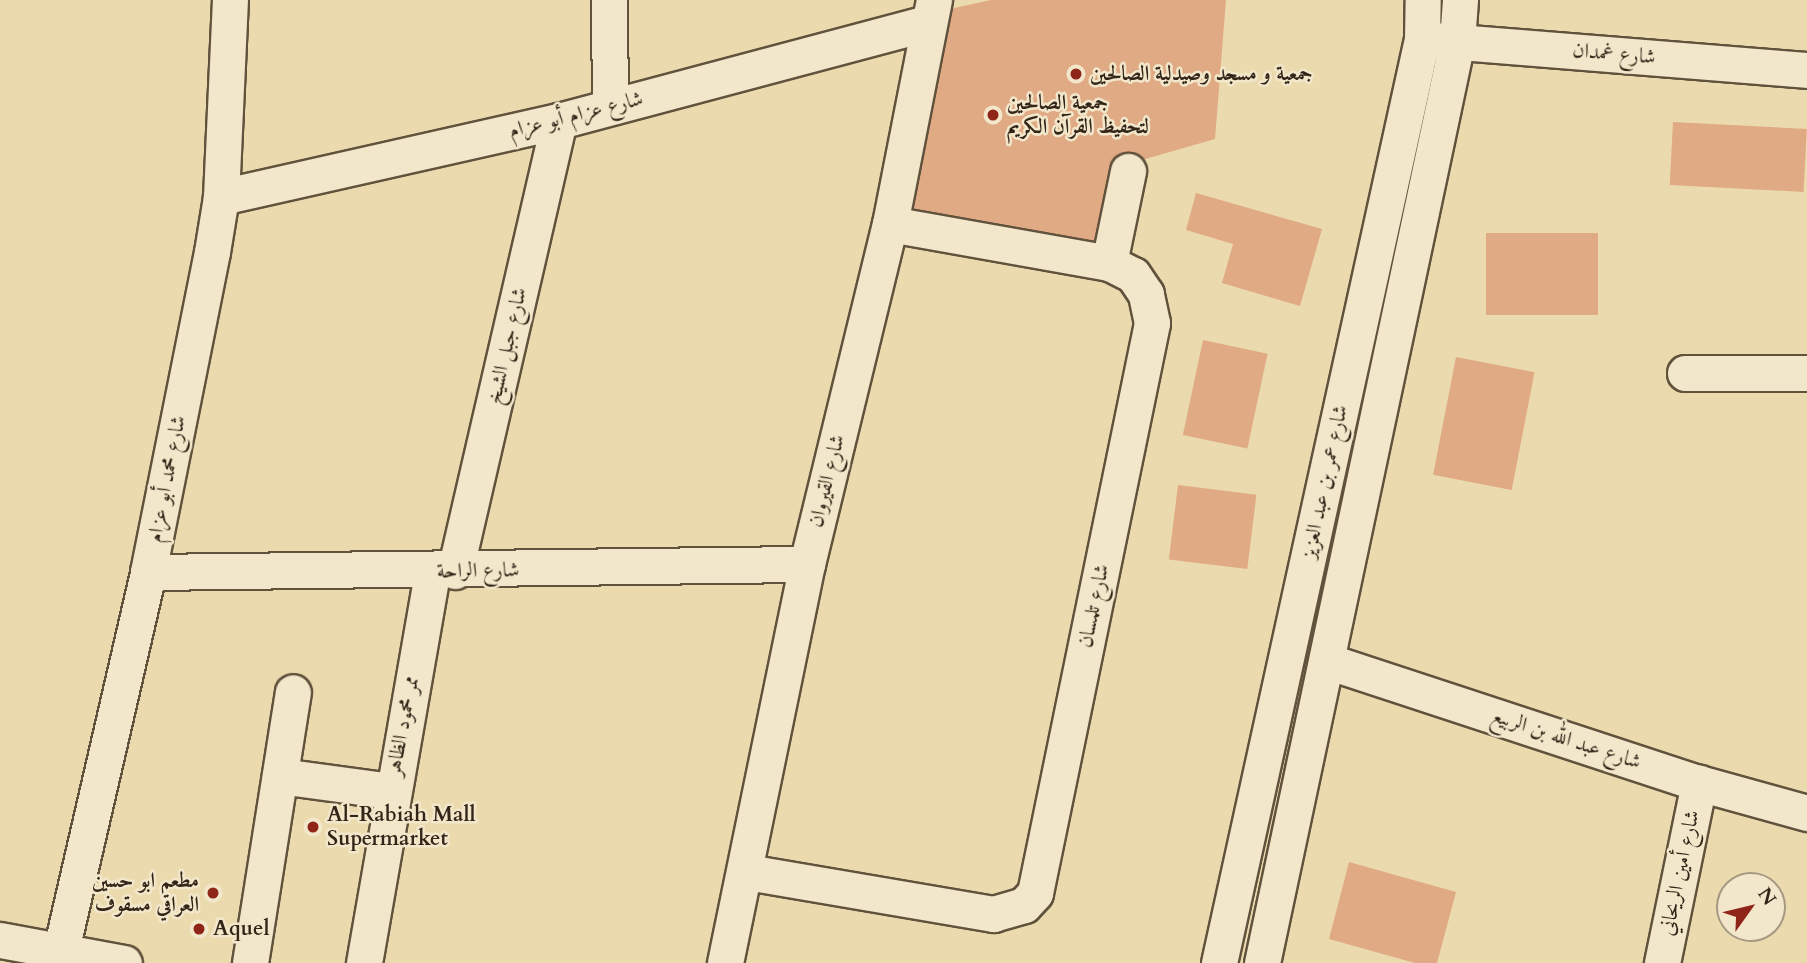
<!DOCTYPE html>
<html>
<head>
<meta charset="utf-8">
<style>
	body { margin:0 }
	#map { position:relative; width:1807px; height:963px; overflow:hidden; background:#ebdaad; font-family:Cardo,Amiri,serif }
	div>[style] { position:absolute }
	.building>* { inset:0; background:#e0aa84; transform-origin:0 0 }
	.roads { filter:drop-shadow(2px 0 #61523d) drop-shadow(-2px 0 #61523d) drop-shadow(0 2px #61523d) drop-shadow(0 -2px #61523d) }
	.minor>* { height:35px; margin:-17.5px; padding:0 17.5px; transform-origin:17.5px; border-radius:17.5px; background:#f2e7ca }
	.dots>* { width:19px; height:19px; translate:-50% -50%; box-sizing:border-box; border:4px solid #f2e7ca; border-radius:50% }
	span { translate:-50% -50%; white-space:nowrap; text-align:center; line-height:1.15; -webkit-text-stroke:5px #f2e7ca; paint-order:stroke }
	.street-label { font-size:21px; color:#332518 }
	.poi-label { font-size:21px; color:#332518; font-weight:700 }
	.left { translate:0 -50%; text-align:left }
	.right { translate:-100% -50%; text-align:right }
	.north { position:absolute; left:1716px; top:872px; width:70px; height:70px; box-sizing:border-box; background:#f2e7ca; border:2px solid #a69983; border-radius:50%; rotate:56deg; font-size:19px; font-weight:700; line-height:28px; text-align:center; color:#332518 }
	.north::after { content:''; display:block; margin:auto; width:24px; height:32px; background:#8f2418; clip-path:polygon(50% 0,100% 100%,50% 72%,0 100%) }
</style>
</head>
<body>
<div id="map">
	<div class="building">
		<i style="clip-path:polygon(991px 0,1226px 0,1215px 139px,1121px 166px,1094px 251px,901px 215px,945px 10px)"></i>
		<i style="left:1673px;top:122px;width:134px;height:63px;rotate:3deg"></i>
		<i style="clip-path:polygon(1196px 193px,1322px 229px,1300px 306px,1222px 283px,1233px 244px,1186px 230px)"></i>
		<i style="left:1598px;top:233px;width:82px;height:112px;rotate:90deg"></i>
		<i style="left:1203px;top:340px;width:66px;height:97px;rotate:12deg"></i>
		<i style="left:1456px;top:357px;width:80px;height:120px;rotate:11deg"></i>
		<i style="left:1178px;top:485px;width:79px;height:75px;rotate:7deg"></i>
		<i style="clip-path:polygon(1349px 862px,1456px 892px,1437px 963px,1415px 963px,1329px 939px)"></i>
	</div>
	<div class="roads">
		<div class="minor">
			<i style="left:609px;top:0;width:107px;rotate:89.5deg"></i>
			<i style="left:1434px;top:40px;width:374px;rotate:4.6deg"></i>
			<i style="left:221px;top:197px;width:346px;rotate:-12.7deg"></i>
			<i style="left:559px;top:121px;width:382px;rotate:-14.9deg"></i>
			<i style="left:1109px;top:263px;width:94px;rotate:-78.3deg"></i>
			<i style="left:1685px;top:373px;width:122px"></i>
			<i style="left:455px;top:571px;width:462px;rotate:-77deg"></i>
			<i style="left:148px;top:572px;width:659px;rotate:-0.7deg"></i>
			<i style="left:1327px;top:661px;width:391px;rotate:18.2deg"></i>
			<i style="left:1699px;top:783px;width:112px;rotate:15.5deg"></i>
			<i style="left:280px;top:776px;width:112px;rotate:7.7deg"></i>
			<i style="left:747px;top:872px;width:250px;rotate:9.7deg"></i>
			<i style="left:993px;top:914px;width:32px;rotate:-16deg"></i>
			<i style="left:1024px;top:905px;width:16px;rotate:-47deg"></i>
			<i style="left:1035px;top:893px;width:582px;rotate:-78.4deg"></i>
			<i style="left:1152px;top:323px;width:30px;rotate:-102deg"></i>
			<i style="left:1146px;top:294px;width:23px;rotate:-124deg"></i>
			<i style="left:1133px;top:275px;width:27px;rotate:-153deg"></i>
			<i style="left:1109px;top:263px;width:222px;rotate:-169.9deg"></i>
			<i style="left:0;top:940px;width:126px;rotate:10.5deg"></i>
			<i style="left:58px;top:963px;width:401px;rotate:-77deg"></i>
			<i style="left:148px;top:572px;width:326px;rotate:-78.7deg"></i>
			<i style="left:212px;top:252px;width:56px;rotate:-80.7deg"></i>
			<i style="left:221px;top:197px;width:197px;rotate:-87.4deg"></i>
			<i style="left:250px;top:963px;width:274px;rotate:-81deg"></i>
			<i style="left:364px;top:963px;width:397px;rotate:-80.1deg"></i>
			<i style="left:725px;top:963px;width:407px;rotate:-78.4deg"></i>
			<i style="left:807px;top:564px;width:350px;rotate:-76.3deg"></i>
			<i style="left:890px;top:224px;width:228px;rotate:-78.9deg"></i>
			<i style="left:1219px;top:963px;width:946px;rotate:-77.61deg"></i>
			<i style="left:1422px;top:39px;width:39px;rotate:-89deg"></i>
			<i style="left:1262px;top:963px;width:941px;rotate:-78.05deg"></i>
			<i style="left:1457px;top:42px;width:42px;rotate:-85.9deg"></i>
			<i style="left:1662px;top:963px;width:184px;rotate:-78.4deg"></i>
		</div>
	</div>
	<div class="dots">
		<i style="left:1076px;top:74px;background:#8f2418"></i>
		<i style="left:993px;top:115px;background:#8f2418"></i>
		<i style="left:313px;top:827px;background:#8f2418"></i>
		<i style="left:213px;top:893px;background:#8f2418"></i>
		<i style="left:199px;top:929px;background:#8f2418"></i>
	</div>
	<div class="street-label">
		<span style="left:1614px;top:54px;rotate:5deg">شارع غمدان</span>
		<span style="left:576px;top:115px;rotate:-14deg">شارع عزام أبو عزام</span>
		<span style="left:507px;top:346px;rotate:-77deg">شارع جبل الشيخ</span>
		<span style="left:167px;top:479px;rotate:-79deg">شارع محمد أبو عزام</span>
		<span style="left:827px;top:481px;rotate:-76deg">شارع القيروان</span>
		<span style="left:1325px;top:482px;rotate:-78deg">شارع عمر بن عبد العزيز</span>
		<span style="left:478px;top:571px;rotate:-1deg">شارع الراحة</span>
		<span style="left:1094px;top:606px;rotate:-78deg">شارع تلمسان</span>
		<span style="left:403px;top:726px;rotate:-79deg">ممر محمود الظاهر</span>
		<span style="left:1566px;top:739px;rotate:18deg">شارع عبد الله بن الربيع</span>
		<span style="left:1680px;top:873px;rotate:-78deg">شارع أمين الريحاني</span>
	</div>
	<div class="poi-label">
		<span class="left" style="left:1090px;top:74px">جمعية و مسجد وصيدلية الصالحين</span>
		<span class="left" style="left:1007px;top:115px">جمعية الصالحين<br>لتحفيظ القرآن الكريم</span>
		<span class="left" style="left:327px;top:827px">Al-Rabiah Mall<br>Supermarket</span>
		<span class="right" style="left:199px;top:893px">مطعم ابو حسين<br>العراقي مسقوف</span>
		<span class="left" style="left:213px;top:929px">Aquel</span>
	</div>
	<div class="north">N</div>
</div>
</body>
</html>
